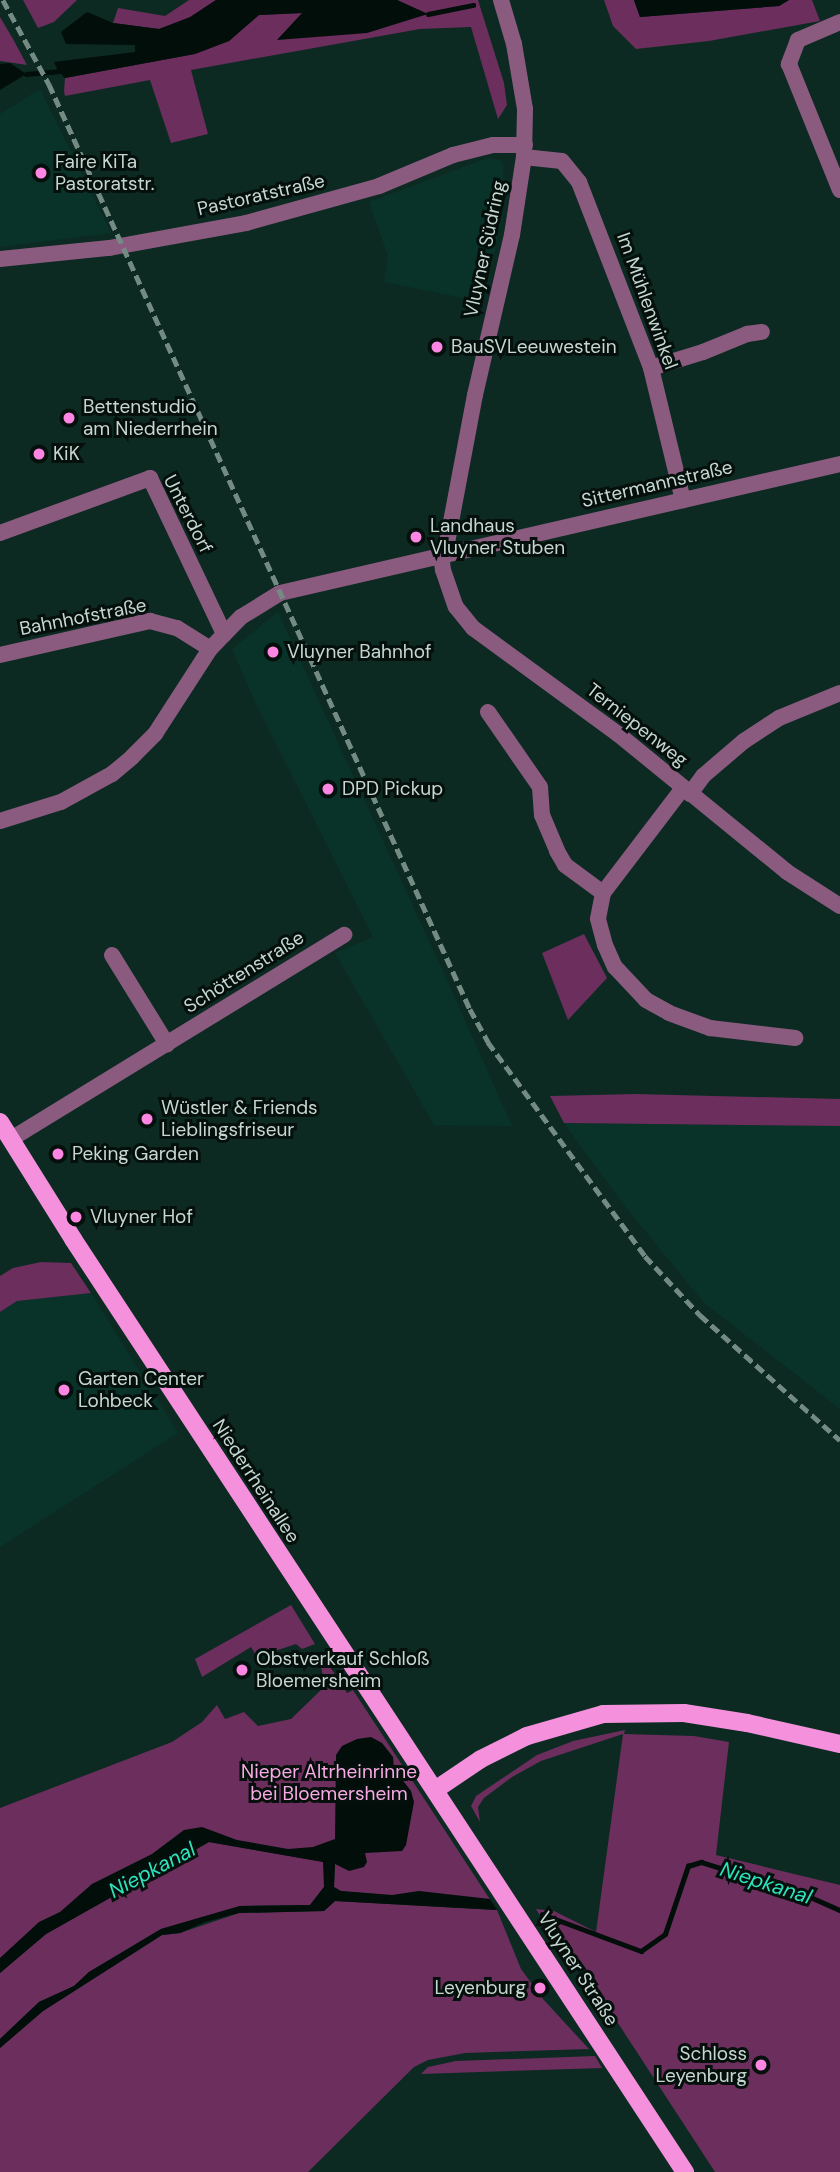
<!DOCTYPE html>
<html>
<head>
<meta charset="utf-8">
<style>
	body { margin:0 }
	#map { position:relative; width:840px; height:2172px; overflow:hidden; background:#0c2a22; font-family:"DM Sans",sans-serif }
	div>[style] { position:absolute }
	.built>* { inset:0; background:#093329 }
	.green>* { inset:0; background:#6b2e5d }
	.water>* { inset:0; background:#020e0a }
	.stream>* { height:4.5px; margin:-2.25px; padding:0 2.25px; transform-origin:2.25px; border-radius:2.25px; background:#020e0a }
	.minor>* { height:16px; margin:-8px; padding:0 8px; transform-origin:8px; border-radius:8px; background:#8b5b7f }
	.major>* { height:18px; margin:-9px; padding:0 9px; transform-origin:9px; border-radius:9px; background:#f590dc }
	.rail>* { height:4.5px; margin-top:-2.25px; transform-origin:0; background:repeating-linear-gradient(90deg,#748b84 0 10px,transparent 0 15px) }
	.dots>* { width:19px; height:19px; translate:-50% -50%; box-sizing:border-box; border:4px solid #05100c; border-radius:50% }
	span { translate:-50% -50%; white-space:nowrap; text-align:center; line-height:1.15; -webkit-text-stroke:6px #05100c; paint-order:stroke }
	.poi-label { font-size:19px; color:#c6d7d1 }
	.left { translate:0 -50%; text-align:left }
	.right { translate:-100% -50%; text-align:right }
	.street-label { font-size:19px; color:#c6d7d1 }
	.park-label { font-size:19px; color:#f9aae5 }
	.water-label { font-size:21px; color:#2de3bd; font-style:italic }
</style>
</head>
<body>
<div id="map">
	<div class="built">
		<i style="clip-path:polygon(40px 89px,111px 233px,0 247px,0 114px)"></i>
		<i style="clip-path:polygon(488px 158px,500px 160px,504px 166px,501px 203px,503px 214px,483px 302px,384px 282px,388px 256px,369px 202px)"></i>
		<i style="clip-path:polygon(278px 612px,446px 978px,512px 1126px,434px 1125px,335px 953px,373px 937px,256px 704px,232px 649px)"></i>
		<i style="clip-path:polygon(564px 1123px,840px 1126px,840px 1409px,703px 1302px,620px 1200px)"></i>
		<i style="clip-path:polygon(91px 1293px,178px 1433px,0 1547px,0 1312px,16px 1301px)"></i>
	</div>
	<div class="green">
		<i style="clip-path:polygon(23px 0,77px 0,54px 22px,38px 28px)"></i>
		<i style="clip-path:polygon(189px 0,216px 0,190px 18px,159px 29px,113px 23px,118px 8px,165px 16px)"></i>
		<i style="clip-path:polygon(397px 0,478px 0,504px 83px,507px 105px,498px 119px,471px 27px,420px 29px,191px 70px,208px 134px,171px 143px,150px 80px,65px 96px,64px 91px,65px 78px,194px 54px,229px 41px,259px 15px,303px 13px,278px 39px,427px 14px)"></i>
		<i style="clip-path:polygon(604px 0,634px 0,640px 17px,779px 6px,789px 0,812px 0,820px 21px,709px 41px,636px 49px,613px 26px)"></i>
		<i style="clip-path:polygon(0 17px,13px 39px,27px 65px,0 61px)"></i>
		<i style="clip-path:polygon(584px 934px,607px 978px,568px 1020px,542px 953px)"></i>
		<i style="clip-path:polygon(635px 1094px,840px 1099px,840px 1126px,564px 1123px,550px 1096px)"></i>
		<i style="clip-path:polygon(41px 1262px,71px 1263px,91px 1293px,17px 1301px,0 1312px,0 1276px,13px 1268px)"></i>
		<i style="clip-path:polygon(291px 1605px,315px 1644px,302px 1649px,296px 1644px,257px 1657px,251px 1647px,202px 1677px,195px 1659px)"></i>
		<i style="clip-path:polygon(323px 1656px,347px 1693px,353px 1690px,493px 1904px,340px 1891px,334px 1887px,335px 1863px,213px 1837px,0 1958px,0 1808px,172px 1742px,202px 1722px,217px 1705px,225px 1719px,244px 1712px,258px 1726px,291px 1719px,325px 1686px,320px 1662px)"></i>
		<i style="clip-path:polygon(625px 1730px,624px 1734px,694px 1736px,729px 1742px,716px 1855px,840px 1885px,840px 2172px,715px 2172px,614px 2017px,608px 2017px,589px 1973px,564px 1941px,545px 1924px,536px 1909px,554px 1911px,596px 1932px,623px 1734px,541px 1761px,512px 1777px,484px 1798px,478px 1807px,480px 1822px,471px 1806px,476px 1796px,537px 1755px,573px 1741px)"></i>
		<i style="clip-path:polygon(209px 1842px,324px 1862px,324px 1887px,310px 1905px,240px 1906px,161px 1929px,89px 1972px,74px 1986px,39px 2002px,0 2039px,0 1973px,46px 1934px)"></i>
		<i style="clip-path:polygon(335px 1901px,497px 1910px,521px 1969px,543px 1999px,589px 2049px,465px 2053px,428px 2060px,414px 2067px,308px 2172px,0 2172px,0 2048px,43px 2011px,162px 1935px,180px 1933px,239px 1913px,324px 1911px)"></i>
		<i style="clip-path:polygon(595px 2056px,602px 2068px,421px 2074px,428px 2067px,456px 2061px)"></i>
	</div>
	<div class="water">
		<i style="clip-path:polygon(216px 0,397px 0,428px 14px,367px 33px,277px 40px,302px 13px,259px 15px,229px 41px,195px 54px,65px 78px,58px 71px,54px 62px,135px 52px,135px 45px,66px 44px,61px 32px,87px 12px,113px 23px,159px 29px,190px 17px)"></i>
		<i style="clip-path:polygon(634px 0,789px 0,779px 6px,640px 17px)"></i>
		<i style="clip-path:polygon(10px 63px,26px 74px,0 90px,0 64px)"></i>
		<i style="clip-path:polygon(371px 1737px,382px 1743px,393px 1757px,394px 1769px,411px 1791px,414px 1802px,406px 1845px,402px 1851px,365px 1853px,367px 1862px,364px 1867px,349px 1871px,335px 1864px,334px 1887px,341px 1891px,392px 1895px,419px 1891px,490px 1899px,497px 1910px,335px 1901px,324px 1911px,239px 1913px,205px 1922px,180px 1933px,162px 1935px,43px 2011px,0 2048px,0 2039px,39px 2002px,74px 1986px,89px 1972px,161px 1929px,240px 1906px,310px 1905px,324px 1887px,323px 1862px,209px 1842px,46px 1934px,0 1973px,0 1958px,39px 1922px,60px 1912px,92px 1884px,152px 1854px,184px 1830px,202px 1827px,237px 1840px,288px 1849px,313px 1847px,335px 1839px,336px 1755px,342px 1746px,357px 1739px)"></i>
	</div>
	<div class="stream">
		<i style="left:428px;top:14px;width:46px;rotate:-11.3deg"></i>
		<i style="left:26px;top:74px;width:32px;rotate:-5deg"></i>
		<i style="left:542px;top:1914px;width:106px;rotate:20.5deg"></i>
		<i style="left:641px;top:1951px;width:29px;rotate:-35deg"></i>
		<i style="left:665px;top:1934px;width:72px;rotate:-71.3deg"></i>
		<i style="left:688px;top:1866px;width:14px;rotate:-17deg"></i>
		<i style="left:701px;top:1862px;width:110px;rotate:17.4deg"></i>
		<i style="left:806px;top:1895px;width:37px;rotate:24deg"></i>
	</div>
	<div class="minor">
		<i style="left:840px;top:22px;width:46px;rotate:156.8deg"></i>
		<i style="left:798px;top:40px;width:26px;rotate:111deg"></i>
		<i style="left:789px;top:64px;width:136px;rotate:68deg"></i>
		<i style="left:524px;top:157px;width:38px;rotate:6deg"></i>
		<i style="left:562px;top:161px;width:27px;rotate:51deg"></i>
		<i style="left:579px;top:182px;width:199px;rotate:68.8deg"></i>
		<i style="left:651px;top:368px;width:136px;rotate:76.4deg"></i>
		<i style="left:0;top:259px;width:110px;rotate:-5.8deg"></i>
		<i style="left:109px;top:248px;width:139px;rotate:-10.3deg"></i>
		<i style="left:246px;top:223px;width:138px;rotate:-15.5deg"></i>
		<i style="left:379px;top:186px;width:80px;rotate:-22.7deg"></i>
		<i style="left:453px;top:155px;width:41px;rotate:-14deg"></i>
		<i style="left:493px;top:145px;width:32px"></i>
		<i style="left:651px;top:368px;width:54px;rotate:-17.1deg"></i>
		<i style="left:703px;top:352px;width:48px;rotate:-22.2deg"></i>
		<i style="left:747px;top:334px;width:15px;rotate:-8deg"></i>
		<i style="left:0;top:533px;width:160px;rotate:-20.1deg"></i>
		<i style="left:150px;top:478px;width:173px;rotate:64.6deg"></i>
		<i style="left:441px;top:554px;width:13px;rotate:-61deg"></i>
		<i style="left:447px;top:543px;width:151px;rotate:-79.3deg"></i>
		<i style="left:475px;top:395px;width:164px;rotate:-77deg"></i>
		<i style="left:512px;top:235px;width:79px;rotate:-81.3deg"></i>
		<i style="left:524px;top:157px;width:48px;rotate:-88.8deg"></i>
		<i style="left:525px;top:109px;width:66px;rotate:-99.6deg"></i>
		<i style="left:514px;top:44px;width:46px;rotate:-106.5deg"></i>
		<i style="left:441px;top:554px;width:16px;rotate:83deg"></i>
		<i style="left:443px;top:570px;width:39px;rotate:71deg"></i>
		<i style="left:456px;top:607px;width:27px;rotate:51deg"></i>
		<i style="left:473px;top:628px;width:180px;rotate:36.2deg"></i>
		<i style="left:618px;top:734px;width:218px;rotate:39.2deg"></i>
		<i style="left:787px;top:872px;width:63px;rotate:32.7deg"></i>
		<i style="left:0;top:655px;width:154px;rotate:-12.8deg"></i>
		<i style="left:150px;top:621px;width:28px;rotate:15deg"></i>
		<i style="left:177px;top:628px;width:39px;rotate:32deg"></i>
		<i style="left:488px;top:712px;width:91px;rotate:55.3deg"></i>
		<i style="left:540px;top:787px;width:28px;rotate:86deg"></i>
		<i style="left:542px;top:815px;width:39px;rotate:67deg"></i>
		<i style="left:557px;top:851px;width:16px;rotate:60deg"></i>
		<i style="left:565px;top:865px;width:47px;rotate:36.4deg"></i>
		<i style="left:603px;top:893px;width:132px;rotate:-52.7deg"></i>
		<i style="left:690px;top:794px;width:22px;rotate:-54deg"></i>
		<i style="left:703px;top:776px;width:54px;rotate:-40.5deg"></i>
		<i style="left:744px;top:741px;width:42px;rotate:-33.3deg"></i>
		<i style="left:779px;top:718px;width:66px;rotate:-22.3deg"></i>
		<i style="left:0;top:821px;width:64px;rotate:-17.3deg"></i>
		<i style="left:61px;top:802px;width:58px;rotate:-28.8deg"></i>
		<i style="left:112px;top:774px;width:26px;rotate:-40deg"></i>
		<i style="left:132px;top:757px;width:33px;rotate:-45deg"></i>
		<i style="left:155px;top:734px;width:101px;rotate:-57.1deg"></i>
		<i style="left:210px;top:649px;width:45px;rotate:-45.9deg"></i>
		<i style="left:241px;top:617px;width:46px;rotate:-31.6deg"></i>
		<i style="left:280px;top:593px;width:575px;rotate:-12.97deg"></i>
		<i style="left:603px;top:893px;width:26px;rotate:101deg"></i>
		<i style="left:598px;top:919px;width:27px;rotate:75deg"></i>
		<i style="left:605px;top:945px;width:24px;rotate:66deg"></i>
		<i style="left:615px;top:967px;width:45px;rotate:46.8deg"></i>
		<i style="left:646px;top:1000px;width:26px;rotate:29deg"></i>
		<i style="left:669px;top:1013px;width:44px;rotate:20.1deg"></i>
		<i style="left:710px;top:1028px;width:86px;rotate:6.7deg"></i>
		<i style="left:112px;top:955px;width:105px;rotate:58.3deg"></i>
		<i style="left:11px;top:1139px;width:391px;rotate:-31.5deg"></i>
	</div>
	<div class="major">
		<i style="left:0;top:1122px;width:138px;rotate:58deg"></i>
		<i style="left:73px;top:1239px;width:1116px;rotate:56.74deg"></i>
		<i style="left:435px;top:1790px;width:55px;rotate:-34deg"></i>
		<i style="left:481px;top:1759px;width:51px;rotate:-26.6deg"></i>
		<i style="left:527px;top:1736px;width:79px;rotate:-16.1deg"></i>
		<i style="left:603px;top:1714px;width:81px;rotate:-0.7deg"></i>
		<i style="left:684px;top:1713px;width:64px;rotate:9deg"></i>
		<i style="left:747px;top:1723px;width:95px;rotate:12.7deg"></i>
	</div>
	<div class="rail">
		<i style="left:3px;top:0;width:96px;rotate:61.3deg"></i>
		<i style="left:49px;top:84px;width:1016px;rotate:65.53deg"></i>
		<i style="left:470px;top:1009px;width:38px;rotate:61deg"></i>
		<i style="left:488px;top:1042px;width:265px;rotate:53.7deg"></i>
		<i style="left:645px;top:1256px;width:81px;rotate:47deg"></i>
		<i style="left:700px;top:1315px;width:188px;rotate:41.8deg"></i>
	</div>
	<div class="dots">
		<i style="left:41px;top:173px;background:#fd86e2"></i>
		<i style="left:437px;top:347px;background:#fd86e2"></i>
		<i style="left:69px;top:418px;background:#fd86e2"></i>
		<i style="left:39px;top:454px;background:#fd86e2"></i>
		<i style="left:416px;top:537px;background:#fd86e2"></i>
		<i style="left:273px;top:652px;background:#fd86e2"></i>
		<i style="left:328px;top:789px;background:#fd86e2"></i>
		<i style="left:147px;top:1119px;background:#fd86e2"></i>
		<i style="left:58px;top:1154px;background:#fd86e2"></i>
		<i style="left:76px;top:1217px;background:#fd86e2"></i>
		<i style="left:64px;top:1390px;background:#fd86e2"></i>
		<i style="left:242px;top:1670px;background:#fd86e2"></i>
		<i style="left:540px;top:1988px;background:#fd86e2"></i>
		<i style="left:761px;top:2065px;background:#fd86e2"></i>
	</div>
	<div class="poi-label">
		<span class="left" style="left:55px;top:173px">Faire KiTa<br>Pastoratstr.</span>
		<span class="left" style="left:451px;top:347px">BauSVLeeuwestein</span>
		<span class="left" style="left:83px;top:418px">Bettenstudio<br>am Niederrhein</span>
		<span class="left" style="left:53px;top:454px">KiK</span>
		<span class="left" style="left:430px;top:537px">Landhaus<br>Vluyner Stuben</span>
		<span class="left" style="left:287px;top:652px">Vluyner Bahnhof</span>
		<span class="left" style="left:342px;top:789px">DPD Pickup</span>
		<span class="left" style="left:161px;top:1119px">Wüstler &amp; Friends<br>Lieblingsfriseur</span>
		<span class="left" style="left:72px;top:1154px">Peking Garden</span>
		<span class="left" style="left:90px;top:1217px">Vluyner Hof</span>
		<span class="left" style="left:78px;top:1390px">Garten Center<br>Lohbeck</span>
		<span class="left" style="left:256px;top:1670px">Obstverkauf Schloß<br>Bloemersheim</span>
		<span class="right" style="left:526px;top:1988px">Leyenburg</span>
		<span class="right" style="left:747px;top:2065px">Schloss<br>Leyenburg</span>
	</div>
	<div class="street-label">
		<span style="left:261px;top:195px;rotate:-13deg">Pastoratstraße</span>
		<span style="left:485px;top:249px;rotate:-78deg">Vluyner Südring</span>
		<span style="left:647px;top:301px;rotate:70deg">Im Mühlenwinkel</span>
		<span style="left:657px;top:484px;rotate:-13deg">Sittermannstraße</span>
		<span style="left:188px;top:514px;rotate:63deg">Unterdorf</span>
		<span style="left:83px;top:617px;rotate:-11deg">Bahnhofstraße</span>
		<span style="left:637px;top:725px;rotate:38deg">Terniepenweg</span>
		<span style="left:244px;top:972px;rotate:-32deg">Schöttenstraße</span>
		<span style="left:256px;top:1481px;rotate:57deg">Niederrheinallee</span>
		<span style="left:578px;top:1969px;rotate:57deg">Vluyner Straße</span>
	</div>
	<div class="park-label">
		<span style="left:329px;top:1783px">Nieper Altrheinrinne<br>bei Bloemersheim</span>
	</div>
	<div class="water-label">
		<span style="left:152px;top:1870px;rotate:-28deg">Niepkanal</span>
		<span style="left:766px;top:1883px;rotate:18deg">Niepkanal</span>
	</div>
</div>
</body>
</html>
